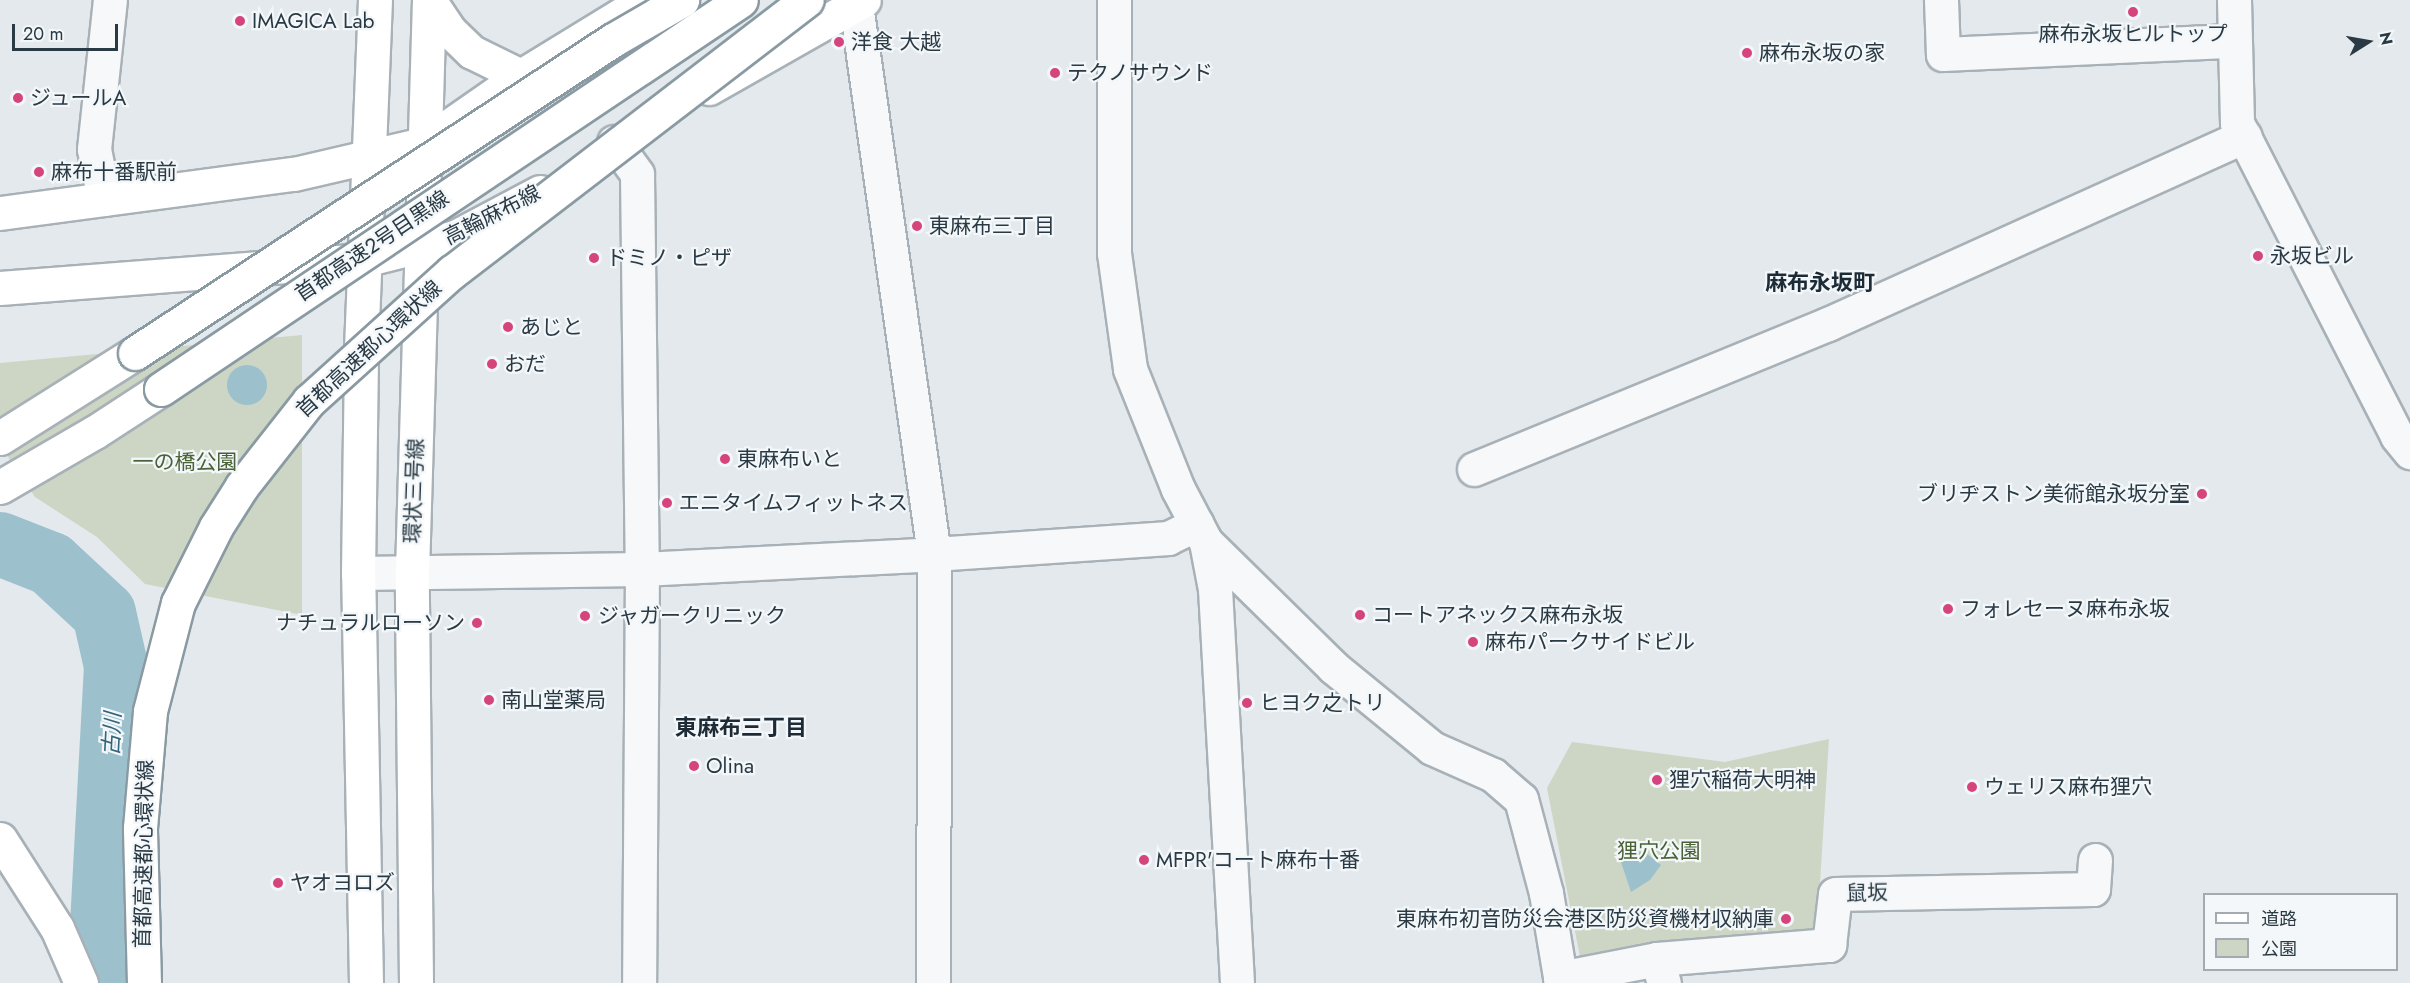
<!DOCTYPE html>
<html>
<head>
<meta charset="utf-8">
<style>
	body { margin:0 }
	#map { position:relative; width:2410px; height:983px; overflow:hidden; background:#e3e9ec; font-family:Jost,"Noto Sans JP",sans-serif }
	div>[style] { position:absolute }
	.green>* { inset:0; background:#cdd6c4 }
	.water>* { inset:0; background:#9dc0cd }
	.round { border-radius:50% }
	.river>* { height:64px; margin:-32px; padding:0 32px; transform-origin:32px; border-radius:32px; background:#9dc0cd }
	.roads { filter:drop-shadow(2px 0 #a8b1b7) drop-shadow(-2px 0 #a8b1b7) drop-shadow(0 2px #a8b1b7) drop-shadow(0 -2px #a8b1b7) }
	.minor>* { height:33px; margin:-16.5px; padding:0 16.5px; transform-origin:16.5px; border-radius:16.5px; background:#f6f8fa }
	.tertiary>* { height:33px; margin:-16.5px; padding:0 16.5px; transform-origin:16.5px; border-radius:16.5px; background:#f6f8fa }
	.secondary>* { height:33px; margin:-16.5px; padding:0 16.5px; transform-origin:16.5px; border-radius:16.5px; background:#fff }
	.primary>* { height:33px; margin:-16.5px; padding:0 16.5px; transform-origin:16.5px; border-radius:16.5px; background:#fff }
	.motorway>* { height:33px; margin:-16.5px; padding:0 16.5px; transform-origin:16.5px; border-radius:16.5px; background:#fff }
	.bridges { filter:drop-shadow(2px 0 #8a9aa3) drop-shadow(-2px 0 #8a9aa3) drop-shadow(0 2px #8a9aa3) drop-shadow(0 -2px #8a9aa3) }
	.motorway-bridge>* { height:33px; margin:-16.5px; padding:0 16.5px; transform-origin:16.5px; border-radius:16.5px; background:#fff }
	.dots>* { width:16px; height:16px; translate:-50% -50%; box-sizing:border-box; border:3px solid #f3f7f9; border-radius:50% }
	span { translate:-50% -50%; white-space:nowrap; text-align:center; line-height:1.15; -webkit-text-stroke:4.5px #f3f7f9; paint-order:stroke }
	.poi-label { font-size:21px; color:#2a3a45 }
	.left { translate:0 -50%; text-align:left }
	.right { translate:-100% -50%; text-align:right }
	.street-label { font-size:21px; color:#2a3a45 }
	.park-label { font-size:21px; color:#496236 }
	.neighbourhood-label { font-size:22px; color:#1c2b36; font-weight:700 }
	.water-label { font-size:22px; color:#31657b; font-style:italic }
	.legend { position:absolute; left:2203px; top:893px; width:195px; height:78px; box-sizing:border-box; background:#f3f7f9; border:2px solid #a3abb1; margin:0; padding:8px 10px; list-style:none; font-size:18px; color:#2a3a45 }
	.legend li { display:flex; align-items:center; gap:12px; height:30px }
	.legend b { width:30px; border:2px solid #a3abb1 }
	.north { position:absolute; left:2338px; top:12px; width:60px; height:60px; -webkit-text-stroke:4px #f3f7f9; paint-order:stroke; rotate:79deg; font-size:16px; font-weight:700; line-height:24px; text-align:center; color:#2a3a45 }
	.north::after { content:''; display:block; margin:auto; width:21px; height:27px; background:#2a3a45; clip-path:polygon(50% 0,100% 100%,50% 72%,0 100%) }
	.scale { position:absolute; left:12px; top:24px; width:106px; height:27px; box-sizing:border-box; border:3px solid #2a3a45; border-top:0; padding-left:8px; font-size:18px; line-height:21px; white-space:nowrap; color:#2a3a45; -webkit-text-stroke:4px #f3f7f9; paint-order:stroke }
</style>
</head>
<body>
<div id="map">
	<div class="green">
		<i style="clip-path:polygon(302px 335px,302px 615px,145px 584px,97px 537px,35px 497px,0 445px,0 363px)"></i>
		<i style="clip-path:polygon(1829px 739px,1817px 931px,1581px 962px,1547px 788px,1572px 742px,1725px 762px)"></i>
	</div>
	<div class="water">
		<i class="round" style="left:227px;top:365px;width:40px;height:40px"></i>
		<i style="clip-path:polygon(1622px 849px,1646px 853px,1661px 865px,1650px 880px,1631px 892px,1621px 862px)"></i>
	</div>
	<div class="river">
		<i style="left:0;top:544px;width:55px;rotate:21.4deg"></i>
		<i style="left:51px;top:564px;width:72px;rotate:42.8deg"></i>
		<i style="left:104px;top:613px;width:54px;rotate:77.2deg"></i>
		<i style="left:116px;top:666px;width:317px;rotate:93.1deg"></i>
	</div>
	<div class="roads">
		<div class="minor">
			<i style="left:1941px;top:0;width:54px;rotate:87.9deg"></i>
			<i style="left:1943px;top:54px;width:289px;rotate:-2.6deg"></i>
			<i style="left:2234px;top:0;width:123px;rotate:88.6deg"></i>
			<i style="left:2237px;top:123px;width:352px;rotate:62.9deg"></i>
			<i style="left:2397px;top:436px;width:21px;rotate:51deg"></i>
			<i style="left:856px;top:5px;width:555px;rotate:81.91deg"></i>
			<i style="left:934px;top:554px;width:429px;rotate:90.1deg"></i>
			<i style="left:614px;top:142px;width:39px;rotate:54deg"></i>
			<i style="left:637px;top:174px;width:395px;rotate:89.3deg"></i>
			<i style="left:642px;top:569px;width:414px;rotate:90.4deg"></i>
			<i style="left:104px;top:199px;width:51px;rotate:-101.3deg"></i>
			<i style="left:94px;top:149px;width:150px;rotate:-83.9deg"></i>
			<i style="left:1474px;top:469px;width:383px;rotate:-22.3deg"></i>
			<i style="left:1828px;top:324px;width:457px;rotate:-24.3deg"></i>
			<i style="left:1206px;top:542px;width:48px;rotate:79.2deg"></i>
			<i style="left:1215px;top:589px;width:395px;rotate:86.8deg"></i>
			<i style="left:358px;top:573px;width:284px;rotate:-0.8deg"></i>
			<i style="left:642px;top:569px;width:292px;rotate:-2.9deg"></i>
			<i style="left:934px;top:554px;width:235px;rotate:-3.9deg"></i>
			<i style="left:1168px;top:538px;width:32px;rotate:-26deg"></i>
			<i style="left:1657px;top:959px;width:173px;rotate:-4.7deg"></i>
			<i style="left:1829px;top:945px;width:51px;rotate:-83.3deg"></i>
			<i style="left:1835px;top:894px;width:258px;rotate:-1.1deg"></i>
			<i style="left:2093px;top:889px;width:29px;rotate:-86deg"></i>
			<i style="left:1560px;top:978px;width:99px;rotate:-11.1deg"></i>
			<i style="left:1657px;top:959px;width:25px;rotate:74deg"></i>
		</div>
		<div class="tertiary">
			<i style="left:1114px;top:0;width:253px;rotate:90deg"></i>
			<i style="left:1114px;top:253px;width:117px;rotate:82.1deg"></i>
			<i style="left:1130px;top:369px;width:129px;rotate:68.2deg"></i>
			<i style="left:1178px;top:489px;width:60px;rotate:62.2deg"></i>
			<i style="left:1206px;top:542px;width:178px;rotate:44.5deg"></i>
			<i style="left:1333px;top:667px;width:128px;rotate:39.3deg"></i>
			<i style="left:1432px;top:748px;width:67px;rotate:23.9deg"></i>
			<i style="left:1493px;top:775px;width:37px;rotate:41deg"></i>
			<i style="left:1521px;top:799px;width:97px;rotate:75.1deg"></i>
			<i style="left:1546px;top:893px;width:91px;rotate:80.5deg"></i>
		</div>
		<div class="secondary">
			<i style="left:709px;top:88px;width:178px;rotate:-29.6deg"></i>
			<i style="left:0;top:213px;width:297px;rotate:-7.6deg"></i>
			<i style="left:294px;top:174px;width:132px;rotate:-13.1deg"></i>
			<i style="left:423px;top:144px;width:119px;rotate:-34.8deg"></i>
			<i style="left:521px;top:76px;width:145px;rotate:-31.5deg"></i>
			<i style="left:0;top:288px;width:365px;rotate:-4.4deg"></i>
			<i style="left:364px;top:260px;width:94px;rotate:-14.2deg"></i>
			<i style="left:455px;top:237px;width:96px;rotate:-27.9deg"></i>
		</div>
		<div class="primary">
			<i style="left:429px;top:0;width:37px;rotate:56deg"></i>
			<i style="left:450px;top:31px;width:30px;rotate:44deg"></i>
			<i style="left:472px;top:52px;width:55px;rotate:26.1deg"></i>
			<i style="left:366px;top:983px;width:410px;rotate:-91.1deg"></i>
			<i style="left:358px;top:573px;width:225px;rotate:-89.2deg"></i>
			<i style="left:361px;top:348px;width:348px;rotate:-87.7deg"></i>
			<i style="left:416px;top:983px;width:411px;rotate:-90.6deg"></i>
			<i style="left:412px;top:572px;width:572px;rotate:-88.3deg"></i>
		</div>
		<div class="motorway">
			<i style="left:0;top:438px;width:160px;rotate:-32.2deg"></i>
			<i style="left:0;top:487px;width:110px;rotate:-30.1deg"></i>
			<i style="left:95px;top:432px;width:79px;rotate:-33.1deg"></i>
			<i style="left:0;top:839px;width:106px;rotate:57.4deg"></i>
			<i style="left:57px;top:928px;width:60px;rotate:66.4deg"></i>
		</div>
	</div>
	<div class="bridges">
		<div class="motorway-bridge">
			<i style="left:135px;top:353px;width:571px;rotate:-33.22deg"></i>
			<i style="left:613px;top:40px;width:80px;rotate:-30.1deg"></i>
			<i style="left:161px;top:389px;width:698px;rotate:-33.85deg"></i>
			<i style="left:144px;top:983px;width:155px;rotate:-91.5deg"></i>
			<i style="left:140px;top:828px;width:117px;rotate:-85.1deg"></i>
			<i style="left:150px;top:711px;width:112px;rotate:-75.5deg"></i>
			<i style="left:178px;top:603px;width:85px;rotate:-63.4deg"></i>
			<i style="left:216px;top:527px;width:49px;rotate:-57.6deg"></i>
			<i style="left:242px;top:486px;width:108px;rotate:-51.8deg"></i>
			<i style="left:309px;top:401px;width:193px;rotate:-42.1deg"></i>
			<i style="left:452px;top:272px;width:447px;rotate:-37.5deg"></i>
		</div>
	</div>
	<div class="dots">
		<i style="left:2133px;top:12px;background:#d5447d"></i>
		<i style="left:240px;top:21px;background:#d5447d"></i>
		<i style="left:839px;top:42px;background:#d5447d"></i>
		<i style="left:1747px;top:53px;background:#d5447d"></i>
		<i style="left:1055px;top:73px;background:#d5447d"></i>
		<i style="left:18px;top:98px;background:#d5447d"></i>
		<i style="left:39px;top:172px;background:#d5447d"></i>
		<i style="left:917px;top:226px;background:#d5447d"></i>
		<i style="left:2258px;top:256px;background:#d5447d"></i>
		<i style="left:594px;top:258px;background:#d5447d"></i>
		<i style="left:508px;top:327px;background:#d5447d"></i>
		<i style="left:492px;top:364px;background:#d5447d"></i>
		<i style="left:725px;top:459px;background:#d5447d"></i>
		<i style="left:2202px;top:494px;background:#d5447d"></i>
		<i style="left:667px;top:503px;background:#d5447d"></i>
		<i style="left:1948px;top:609px;background:#d5447d"></i>
		<i style="left:1360px;top:615px;background:#d5447d"></i>
		<i style="left:585px;top:616px;background:#d5447d"></i>
		<i style="left:477px;top:623px;background:#d5447d"></i>
		<i style="left:1473px;top:642px;background:#d5447d"></i>
		<i style="left:489px;top:700px;background:#d5447d"></i>
		<i style="left:1247px;top:703px;background:#d5447d"></i>
		<i style="left:694px;top:766px;background:#d5447d"></i>
		<i style="left:1657px;top:780px;background:#d5447d"></i>
		<i style="left:1972px;top:787px;background:#d5447d"></i>
		<i style="left:1144px;top:860px;background:#d5447d"></i>
		<i style="left:278px;top:883px;background:#d5447d"></i>
		<i style="left:1786px;top:919px;background:#d5447d"></i>
	</div>
	<div class="poi-label">
		<span class="left" style="left:252px;top:21px">IMAGICA Lab</span>
		<span style="left:2133px;top:34px">麻布永坂ヒルトップ</span>
		<span class="left" style="left:851px;top:42px">洋食 大越</span>
		<span class="left" style="left:1759px;top:53px">麻布永坂の家</span>
		<span class="left" style="left:1067px;top:73px">テクノサウンド</span>
		<span class="left" style="left:30px;top:98px">ジュールA</span>
		<span class="left" style="left:51px;top:172px">麻布十番駅前</span>
		<span class="left" style="left:929px;top:226px">東麻布三丁目</span>
		<span class="left" style="left:2270px;top:256px">永坂ビル</span>
		<span class="left" style="left:606px;top:258px">ドミノ・ピザ</span>
		<span class="left" style="left:520px;top:327px">あじと</span>
		<span class="left" style="left:504px;top:364px">おだ</span>
		<span class="left" style="left:737px;top:459px">東麻布いと</span>
		<span class="right" style="left:2190px;top:494px">ブリヂストン美術館永坂分室</span>
		<span class="left" style="left:679px;top:503px">エニタイムフィットネス</span>
		<span class="left" style="left:1960px;top:609px">フォレセーヌ麻布永坂</span>
		<span class="left" style="left:1372px;top:615px">コートアネックス麻布永坂</span>
		<span class="left" style="left:598px;top:616px">ジャガークリニック</span>
		<span class="right" style="left:465px;top:623px">ナチュラルローソン</span>
		<span class="left" style="left:1485px;top:642px">麻布パークサイドビル</span>
		<span class="left" style="left:501px;top:700px">南山堂薬局</span>
		<span class="left" style="left:1259px;top:703px">ヒヨク之トリ</span>
		<span class="left" style="left:706px;top:766px">Olina</span>
		<span class="left" style="left:1669px;top:780px">狸穴稲荷大明神</span>
		<span class="left" style="left:1984px;top:787px">ウェリス麻布狸穴</span>
		<span class="left" style="left:1156px;top:860px">MFPR'コート麻布十番</span>
		<span class="left" style="left:290px;top:883px">ヤオヨロズ</span>
		<span class="right" style="left:1774px;top:919px">東麻布初音防災会港区防災資機材収納庫</span>
	</div>
	<div class="street-label">
		<span style="left:492px;top:215px;rotate:-27deg">高輪麻布線</span>
		<span style="left:372px;top:246px;rotate:-34deg">首都高速2号目黒線</span>
		<span style="left:369px;top:349px;rotate:-43deg">首都高速都心環状線</span>
		<span style="left:414px;top:491px;rotate:-88deg">環状三号線</span>
		<span style="left:144px;top:854px;rotate:-89deg">首都高速都心環状線</span>
		<span style="left:1867px;top:893px;rotate:-1deg">鼠坂</span>
	</div>
	<div class="park-label">
		<span style="left:185px;top:462px">一の橋公園</span>
		<span style="left:1659px;top:851px">狸穴公園</span>
	</div>
	<div class="neighbourhood-label">
		<span style="left:1820px;top:283px">麻布永坂町</span>
		<span style="left:741px;top:728px">東麻布三丁目</span>
	</div>
	<div class="water-label">
		<span style="left:112px;top:734px;rotate:-87deg">古川</span>
	</div>
	<ul class="legend">
	<li><b style="height:8px;background:#fff"></b>道路</li>
	<li><b style="height:16px;background:#cdd6c4"></b>公園</li>
	</ul>
	<div class="north">N</div>
	<div class="scale">20 m</div>
</div>
</body>
</html>
